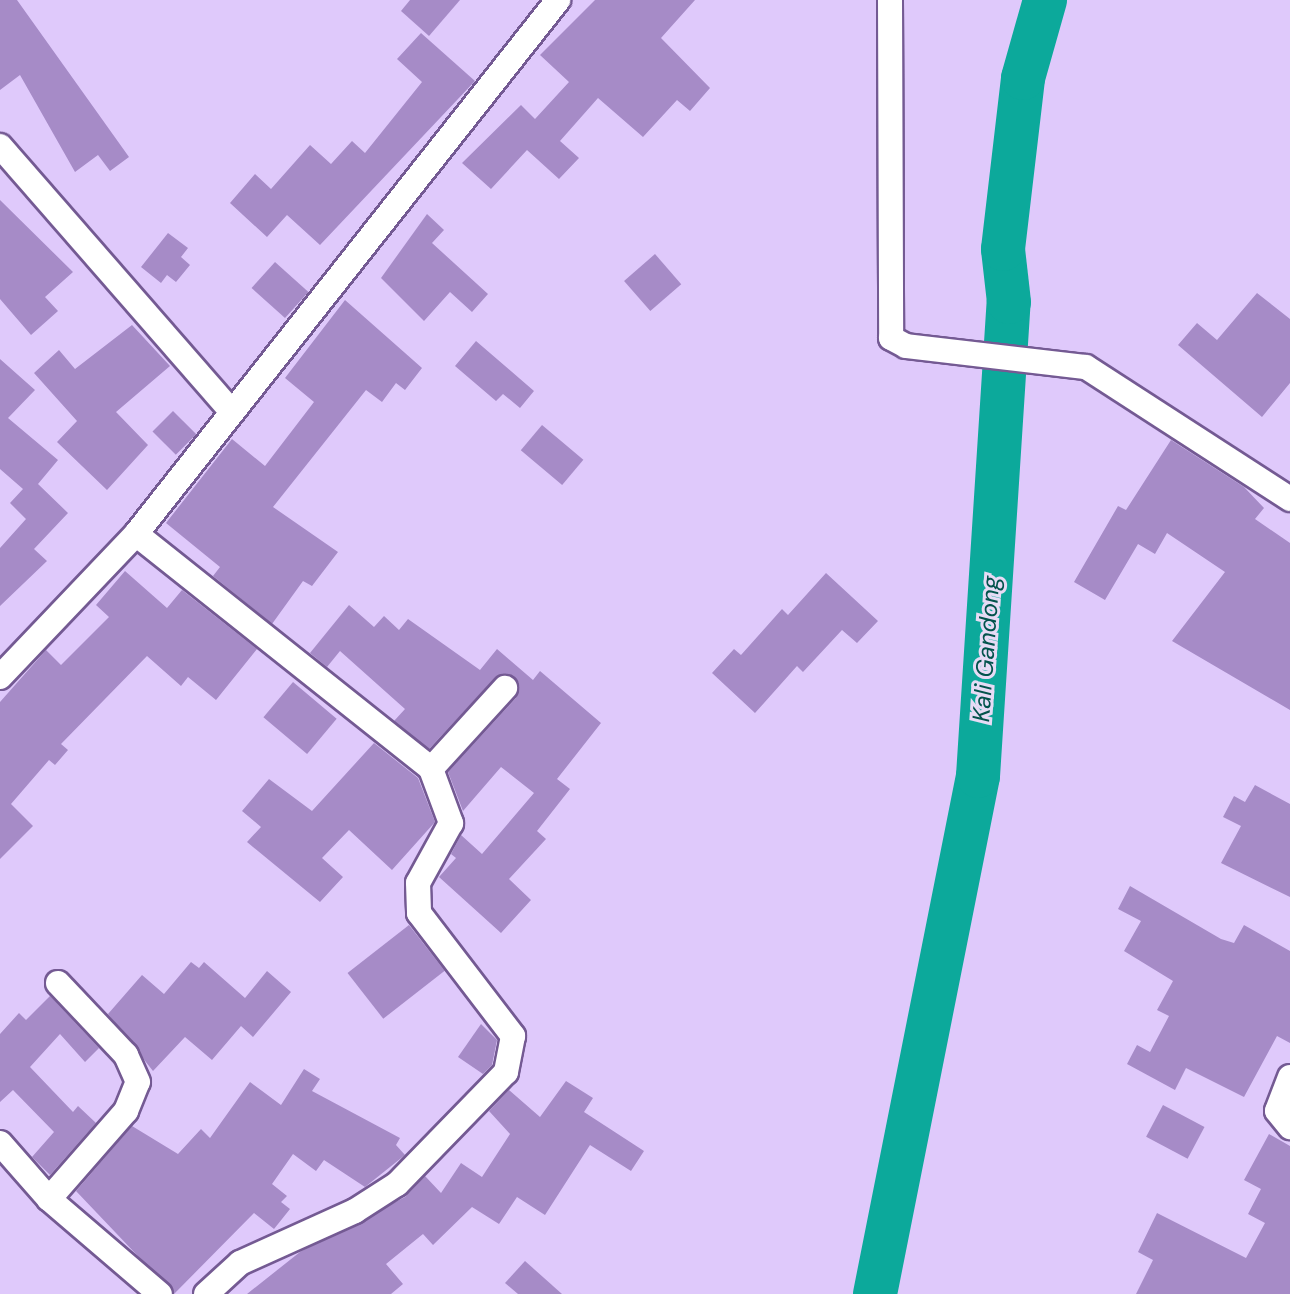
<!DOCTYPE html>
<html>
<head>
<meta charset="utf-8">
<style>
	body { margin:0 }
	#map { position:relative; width:1290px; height:1294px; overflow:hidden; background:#dfc9fb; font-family:"DM Sans",sans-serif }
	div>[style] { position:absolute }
	.river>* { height:44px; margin:-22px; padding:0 22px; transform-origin:22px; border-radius:22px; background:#0ca99b }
	.building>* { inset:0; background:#a68bc7; transform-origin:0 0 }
	.roads { filter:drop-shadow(2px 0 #745a93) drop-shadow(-2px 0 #745a93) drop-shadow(0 2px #745a93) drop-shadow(0 -2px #745a93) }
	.minor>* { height:24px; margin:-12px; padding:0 12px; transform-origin:12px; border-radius:12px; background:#fff }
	span { translate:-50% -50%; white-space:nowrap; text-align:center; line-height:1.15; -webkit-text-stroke:6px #e6dbf5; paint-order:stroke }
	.water-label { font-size:24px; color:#02534c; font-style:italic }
</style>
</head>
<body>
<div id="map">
	<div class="river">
		<i style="left:875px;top:1294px;width:528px;rotate:-78.75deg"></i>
		<i style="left:978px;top:776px;width:475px;rotate:-86.3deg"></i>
		<i style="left:1009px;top:302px;width:53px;rotate:-96.5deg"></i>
		<i style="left:1003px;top:249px;width:172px;rotate:-83.3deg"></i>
		<i style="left:1023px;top:78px;width:81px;rotate:-74.2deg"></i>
	</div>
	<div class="building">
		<i style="clip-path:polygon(0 0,17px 0,129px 157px,110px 171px,98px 155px,75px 172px,20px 75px,0 90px)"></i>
		<i style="clip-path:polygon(410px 0,460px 0,429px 36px,401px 11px)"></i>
		<i style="clip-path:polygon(595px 0,695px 0,661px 38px,710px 88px,690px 111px,677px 100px,643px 137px,598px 98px,560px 141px,579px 158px,559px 179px,527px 150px,491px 189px,462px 163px,521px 105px,535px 119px,569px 82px,540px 55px)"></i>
		<i style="clip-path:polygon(421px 33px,475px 81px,320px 245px,287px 215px,267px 237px,230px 203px,255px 174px,271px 189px,310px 145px,331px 164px,352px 141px,365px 153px,422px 82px,397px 59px)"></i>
		<i style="clip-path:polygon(0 200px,73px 272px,45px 297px,58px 311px,31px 335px,0 299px)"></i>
		<i style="clip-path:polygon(427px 214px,444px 230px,432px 243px,488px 294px,472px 312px,450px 292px,424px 321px,381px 278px)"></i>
		<i style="clip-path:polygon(168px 233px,188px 248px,181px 257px,190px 265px,176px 282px,167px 275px,161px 283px,141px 267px)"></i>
		<i style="left:655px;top:254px;width:40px;height:41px;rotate:49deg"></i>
		<i style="left:275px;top:262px;width:45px;height:35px;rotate:42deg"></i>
		<i style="clip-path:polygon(1257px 293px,1290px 319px,1290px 383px,1262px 417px,1178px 345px,1197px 323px,1217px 340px)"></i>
		<i style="clip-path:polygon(345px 300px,422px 368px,405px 390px,396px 383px,382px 402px,366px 390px,273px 507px,338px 552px,312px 586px,303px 581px,272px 624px,213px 576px,220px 567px,166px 523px,232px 439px,265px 466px,314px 402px,285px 378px)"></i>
		<i style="clip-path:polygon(132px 325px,170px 366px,116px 412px,148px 445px,107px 490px,57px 442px,77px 421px,34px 373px,59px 350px,75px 369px)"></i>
		<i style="clip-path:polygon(476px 341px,534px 391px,520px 408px,503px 394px,496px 401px,455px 366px)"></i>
		<i style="clip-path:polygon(0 359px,35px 390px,8px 418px,58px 460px,38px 484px,68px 513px,34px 549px,47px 561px,0 606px,0 548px,26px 519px,10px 503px,23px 489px,0 469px)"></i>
		<i style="left:173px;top:411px;width:33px;height:29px;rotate:45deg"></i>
		<i style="left:542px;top:425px;width:54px;height:33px;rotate:40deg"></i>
		<i style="clip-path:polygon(1171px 440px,1244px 487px,1264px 508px,1255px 519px,1290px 543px,1290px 710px,1172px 641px,1225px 572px,1167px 533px,1155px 554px,1138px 544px,1105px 600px,1074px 582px,1118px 506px,1126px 510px)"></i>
		<i style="clip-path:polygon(125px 571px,167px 608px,182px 590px,257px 649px,216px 700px,188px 677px,181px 686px,147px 656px,61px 744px,68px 750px,55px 765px,49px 760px,11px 804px,33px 826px,0 859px,0 702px,46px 650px,61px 665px,109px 617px,96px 605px)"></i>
		<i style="clip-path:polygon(826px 573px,878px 621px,857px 643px,842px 630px,803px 672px,797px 666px,755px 713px,712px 673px,734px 649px,741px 655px,782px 609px,788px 615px)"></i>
		<i style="clip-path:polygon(349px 605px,374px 627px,384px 616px,399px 630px,408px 619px,480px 670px,497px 649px,533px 680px,540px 671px,601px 723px,557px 779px,570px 789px,537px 831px,546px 839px,509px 879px,531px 900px,501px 933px,439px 877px,456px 858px,451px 854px,461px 835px,482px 854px,534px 793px,501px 767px,463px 811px,448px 772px,516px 698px,519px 683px,509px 674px,495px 678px,429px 749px,394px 721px,405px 709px,340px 651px,327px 667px,310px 653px)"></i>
		<i style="left:293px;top:682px;width:57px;height:46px;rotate:40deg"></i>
		<i style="clip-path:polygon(374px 743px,418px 778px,435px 822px,392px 870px,349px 830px,322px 858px,343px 877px,320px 902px,247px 842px,261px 827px,242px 811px,269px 779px,312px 811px)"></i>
		<i style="clip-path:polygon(1255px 785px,1290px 804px,1290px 897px,1221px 863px,1241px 826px,1223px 817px,1234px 796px,1245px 802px)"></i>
		<i style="clip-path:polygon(1130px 886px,1221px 939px,1234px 943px,1244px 925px,1290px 951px,1290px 1043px,1277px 1036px,1244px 1097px,1186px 1068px,1175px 1090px,1127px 1064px,1137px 1045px,1150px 1052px,1169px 1016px,1157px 1010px,1173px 981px,1124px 951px,1141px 921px,1118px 909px)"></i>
		<i style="left:409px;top:925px;width:58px;height:78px;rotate:52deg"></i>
		<i style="clip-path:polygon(191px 962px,199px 968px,204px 962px,245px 998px,267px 971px,291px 992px,253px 1037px,241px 1026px,212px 1060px,185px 1037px,153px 1071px,108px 1014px,142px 975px,164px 994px)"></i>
		<i style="clip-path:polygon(50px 996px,99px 1048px,85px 1062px,60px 1034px,30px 1067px,73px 1112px,78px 1106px,96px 1123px,50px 1175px,32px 1157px,54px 1132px,13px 1090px,0 1102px,0 1034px,19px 1013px,26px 1020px)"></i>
		<i style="clip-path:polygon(481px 1024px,497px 1040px,492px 1065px,483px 1074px,458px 1057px)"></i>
		<i style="clip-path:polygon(304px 1069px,320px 1079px,312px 1091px,400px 1138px,396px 1145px,405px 1155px,365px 1187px,324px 1160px,316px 1171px,293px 1154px,272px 1184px,287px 1196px,281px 1202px,290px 1209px,274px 1229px,254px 1213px,174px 1294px,76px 1191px,132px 1126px,178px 1154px,201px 1129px,210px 1138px,250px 1082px,281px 1105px)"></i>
		<i style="clip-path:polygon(566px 1081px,593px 1098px,584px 1112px,644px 1151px,631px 1171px,590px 1145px,545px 1215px,517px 1197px,499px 1224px,472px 1207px,433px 1245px,423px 1234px,386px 1264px,403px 1284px,391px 1294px,247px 1294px,300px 1252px,405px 1197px,425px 1176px,441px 1193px,461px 1163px,482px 1177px,510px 1134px,489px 1111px,509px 1090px,540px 1117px)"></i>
		<i style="left:1163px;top:1105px;width:47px;height:36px;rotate:28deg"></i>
		<i style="clip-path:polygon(1269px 1134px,1290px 1146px,1290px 1294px,1136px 1294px,1153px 1260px,1138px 1252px,1157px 1213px,1246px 1258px,1265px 1223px,1248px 1214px,1261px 1189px,1244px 1180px)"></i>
		<i style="clip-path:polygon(525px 1261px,562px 1294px,518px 1294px,505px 1283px)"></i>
	</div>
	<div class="roads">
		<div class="minor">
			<i style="left:890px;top:0;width:338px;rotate:89.8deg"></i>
			<i style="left:891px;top:338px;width:17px;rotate:28deg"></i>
			<i style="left:906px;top:346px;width:181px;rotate:6.7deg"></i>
			<i style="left:1086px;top:367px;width:243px;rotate:32.9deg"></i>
			<i style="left:0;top:146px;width:353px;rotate:48.9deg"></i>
			<i style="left:136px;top:534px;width:377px;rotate:38.5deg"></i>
			<i style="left:431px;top:769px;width:58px;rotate:69.7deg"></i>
			<i style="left:451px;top:823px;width:68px;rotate:118.8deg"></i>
			<i style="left:418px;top:883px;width:30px;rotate:88deg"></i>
			<i style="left:419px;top:913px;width:155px;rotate:52.6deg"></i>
			<i style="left:513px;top:1036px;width:37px;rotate:101deg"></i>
			<i style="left:506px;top:1072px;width:156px;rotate:134.2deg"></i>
			<i style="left:397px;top:1184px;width:50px;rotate:147.3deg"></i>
			<i style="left:355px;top:1211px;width:126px;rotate:155.7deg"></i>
			<i style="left:240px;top:1263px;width:46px;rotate:137.6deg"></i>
			<i style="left:0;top:677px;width:197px;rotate:-46.4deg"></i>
			<i style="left:136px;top:534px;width:681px;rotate:-51.68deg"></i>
			<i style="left:431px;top:769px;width:110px;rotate:-47.6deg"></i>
			<i style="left:1290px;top:1077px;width:36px;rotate:111deg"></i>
			<i style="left:1277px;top:1111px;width:21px;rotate:51deg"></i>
			<i style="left:0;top:1143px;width:74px;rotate:48.8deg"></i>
			<i style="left:49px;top:1199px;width:146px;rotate:40.6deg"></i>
			<i style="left:49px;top:1199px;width:117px;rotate:-48.8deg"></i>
			<i style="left:126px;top:1111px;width:31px;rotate:-68deg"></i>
			<i style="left:138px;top:1082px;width:30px;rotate:-114deg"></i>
			<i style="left:126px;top:1055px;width:99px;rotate:-133.4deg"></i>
		</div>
	</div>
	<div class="water-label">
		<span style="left:986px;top:649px;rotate:-86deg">Kali Gandong</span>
	</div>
</div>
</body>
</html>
